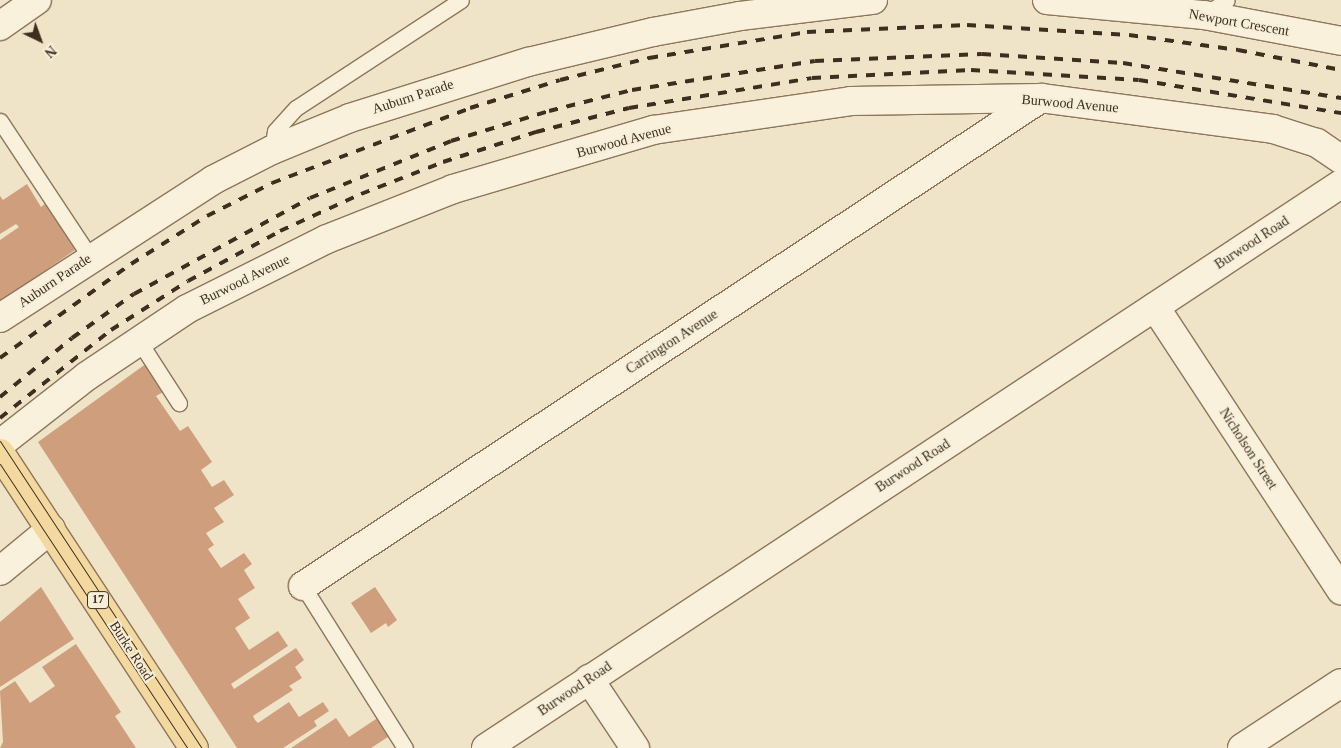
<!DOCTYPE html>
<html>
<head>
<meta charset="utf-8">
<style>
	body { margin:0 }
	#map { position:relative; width:1341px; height:748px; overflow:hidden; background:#f0e4c8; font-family:"Times New Roman",serif }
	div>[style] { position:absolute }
	.building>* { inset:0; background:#cf9f7d }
	.roads { filter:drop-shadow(1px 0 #8d765c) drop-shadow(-1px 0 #8d765c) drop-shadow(0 1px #8d765c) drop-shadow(0 -1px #8d765c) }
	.service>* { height:15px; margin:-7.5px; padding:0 7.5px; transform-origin:7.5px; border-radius:7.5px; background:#faf1dc }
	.minor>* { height:28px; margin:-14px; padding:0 14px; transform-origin:14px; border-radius:14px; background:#faf1dc }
	.tertiary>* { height:28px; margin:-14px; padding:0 14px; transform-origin:14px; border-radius:14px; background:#faf1dc }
	.primary>* { height:28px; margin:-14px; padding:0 14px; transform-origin:14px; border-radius:14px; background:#f3d9a0 }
	.tram>* { height:1px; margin:-0.5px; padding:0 0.5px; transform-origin:0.5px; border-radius:0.5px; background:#3d2e20 }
	.rail>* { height:4px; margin-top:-2px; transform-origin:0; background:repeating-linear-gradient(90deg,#3d2e20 0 9px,transparent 0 18px) }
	span { translate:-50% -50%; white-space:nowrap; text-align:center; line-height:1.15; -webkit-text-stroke:4px #f7eed8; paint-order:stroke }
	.shield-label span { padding:1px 4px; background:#f7eed8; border:1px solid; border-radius:4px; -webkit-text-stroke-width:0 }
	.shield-label { font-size:12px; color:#3d2e20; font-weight:700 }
	.street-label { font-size:14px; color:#3d2e20 }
	.north { position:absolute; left:15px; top:15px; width:50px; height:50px; -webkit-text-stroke:4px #f7eed8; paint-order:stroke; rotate:138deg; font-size:14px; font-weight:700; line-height:20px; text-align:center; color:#3d2e20 }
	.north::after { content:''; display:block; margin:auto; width:18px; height:22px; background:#3d2e20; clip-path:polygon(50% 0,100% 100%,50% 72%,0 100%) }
</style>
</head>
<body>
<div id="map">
	<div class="building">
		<i style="clip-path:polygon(27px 184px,41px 207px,47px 202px,75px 250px,0 302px,0 240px,19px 227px,16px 224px,0 234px,0 196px,3px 200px)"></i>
		<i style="clip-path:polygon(147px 363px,165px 391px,156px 396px,180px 431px,188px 426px,212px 462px,201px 470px,212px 487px,224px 480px,234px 495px,214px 508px,224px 522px,206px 533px,214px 545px,208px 549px,221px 568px,244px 553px,252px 564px,244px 570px,255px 588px,238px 599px,250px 618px,235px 628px,249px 650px,278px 631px,288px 646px,231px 684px,234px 689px,296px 648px,304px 660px,295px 667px,302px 678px,289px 686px,293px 690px,253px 716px,255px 720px,258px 723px,289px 702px,299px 717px,323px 702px,329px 711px,314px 721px,317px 726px,283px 748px,237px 748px,38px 442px)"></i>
		<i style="clip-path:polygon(41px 587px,74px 639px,0 687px,0 622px)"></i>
		<i style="clip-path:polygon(375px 587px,397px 620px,388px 627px,386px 623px,371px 633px,351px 603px)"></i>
		<i style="clip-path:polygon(76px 644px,121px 712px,115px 716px,136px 748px,0 748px,3px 742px,0 691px,15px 681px,30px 703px,55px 686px,42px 667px)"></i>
		<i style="clip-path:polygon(379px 717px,391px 735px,371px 748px,291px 748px,336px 718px,349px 737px)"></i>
	</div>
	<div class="roads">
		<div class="service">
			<i style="left:1204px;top:15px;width:27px;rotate:-33deg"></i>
			<i style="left:0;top:121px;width:163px;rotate:56.5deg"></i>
			<i style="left:272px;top:150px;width:19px;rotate:-81deg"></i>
			<i style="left:275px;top:131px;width:31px;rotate:-48deg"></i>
			<i style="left:296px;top:108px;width:197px;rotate:-33.2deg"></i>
			<i style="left:139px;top:341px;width:74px;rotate:57.2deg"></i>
			<i style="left:303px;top:586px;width:191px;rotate:57.8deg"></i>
		</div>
		<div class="minor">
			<i style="left:1047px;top:0;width:158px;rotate:5.5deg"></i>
			<i style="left:1204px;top:15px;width:139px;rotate:10.7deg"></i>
			<i style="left:0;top:26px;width:45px;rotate:-35.1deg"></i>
			<i style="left:1155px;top:307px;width:339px;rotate:56.7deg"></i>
			<i style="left:0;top:318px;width:254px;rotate:-32.9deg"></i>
			<i style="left:213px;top:180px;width:66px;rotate:-27deg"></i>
			<i style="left:272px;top:150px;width:84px;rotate:-22.3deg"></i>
			<i style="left:350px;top:118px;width:187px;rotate:-17.5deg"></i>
			<i style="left:528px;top:62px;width:129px;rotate:-13.5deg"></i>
			<i style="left:653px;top:32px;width:88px;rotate:-10.4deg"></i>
			<i style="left:740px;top:16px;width:134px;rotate:-6.9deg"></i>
			<i style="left:0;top:444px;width:110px;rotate:-38deg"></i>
			<i style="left:87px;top:376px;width:120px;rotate:-33.8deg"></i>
			<i style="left:187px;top:309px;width:157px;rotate:-26.6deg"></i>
			<i style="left:327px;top:239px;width:136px;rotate:-21.6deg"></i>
			<i style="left:453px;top:189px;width:209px;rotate:-16.4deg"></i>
			<i style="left:653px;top:130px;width:200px;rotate:-8.3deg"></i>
			<i style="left:851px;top:101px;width:190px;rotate:-0.9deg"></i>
			<i style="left:1041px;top:98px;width:234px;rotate:7.6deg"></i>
			<i style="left:1273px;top:129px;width:46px;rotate:17.7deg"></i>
			<i style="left:1317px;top:143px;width:29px;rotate:34deg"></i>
			<i style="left:0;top:571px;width:66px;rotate:-39.5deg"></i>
			<i style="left:303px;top:586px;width:885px;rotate:-33.47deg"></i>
			<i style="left:589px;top:679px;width:83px;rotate:56.3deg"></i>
			<i style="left:1242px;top:748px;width:118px;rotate:-33.3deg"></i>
		</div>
		<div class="tertiary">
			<i style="left:486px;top:748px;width:1024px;rotate:-33.41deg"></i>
		</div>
		<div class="primary">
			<i style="left:0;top:453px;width:353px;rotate:56.7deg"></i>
		</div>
	</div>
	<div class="tram">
		<i style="left:0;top:441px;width:367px;rotate:56.7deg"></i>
		<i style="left:0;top:464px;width:340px;rotate:56.6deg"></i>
	</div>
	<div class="rail">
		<i style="left:0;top:358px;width:161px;rotate:-35.7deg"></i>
		<i style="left:131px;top:264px;width:90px;rotate:-32.3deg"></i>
		<i style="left:207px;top:216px;width:73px;rotate:-26.9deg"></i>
		<i style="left:272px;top:183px;width:212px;rotate:-20.7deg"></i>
		<i style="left:470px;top:108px;width:94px;rotate:-17.3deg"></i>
		<i style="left:560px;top:80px;width:92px;rotate:-13.9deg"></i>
		<i style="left:649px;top:58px;width:160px;rotate:-9.3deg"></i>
		<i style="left:807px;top:32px;width:160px;rotate:-2.5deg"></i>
		<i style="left:967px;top:25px;width:162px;rotate:3.5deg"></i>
		<i style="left:1129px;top:35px;width:110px;rotate:7.8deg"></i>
		<i style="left:1238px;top:50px;width:105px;rotate:11deg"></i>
		<i style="left:0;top:397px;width:93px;rotate:-39.3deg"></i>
		<i style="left:72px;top:338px;width:76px;rotate:-35.4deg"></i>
		<i style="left:134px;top:294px;width:200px;rotate:-28.6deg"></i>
		<i style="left:310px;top:198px;width:152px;rotate:-22deg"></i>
		<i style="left:451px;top:141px;width:102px;rotate:-17deg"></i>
		<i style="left:549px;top:111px;width:86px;rotate:-14.2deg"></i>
		<i style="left:632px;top:90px;width:185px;rotate:-9deg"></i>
		<i style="left:815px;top:61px;width:167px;rotate:-2.4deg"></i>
		<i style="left:982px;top:54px;width:141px;rotate:3.7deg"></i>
		<i style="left:1123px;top:63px;width:221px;rotate:9.1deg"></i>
		<i style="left:0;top:418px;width:142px;rotate:-38.4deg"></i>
		<i style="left:111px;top:330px;width:91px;rotate:-32.5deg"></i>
		<i style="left:188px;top:281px;width:105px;rotate:-28.5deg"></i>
		<i style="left:280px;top:231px;width:89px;rotate:-24.6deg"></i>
		<i style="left:361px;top:194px;width:88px;rotate:-21.3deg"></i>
		<i style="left:443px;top:162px;width:98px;rotate:-17.9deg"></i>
		<i style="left:536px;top:132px;width:96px;rotate:-14.5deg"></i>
		<i style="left:629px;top:108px;width:185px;rotate:-9.3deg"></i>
		<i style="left:812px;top:78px;width:159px;rotate:-2.9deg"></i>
		<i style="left:971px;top:70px;width:168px;rotate:3.4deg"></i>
		<i style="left:1139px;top:80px;width:205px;rotate:9.3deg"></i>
	</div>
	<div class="shield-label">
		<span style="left:98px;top:600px">17</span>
	</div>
	<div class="street-label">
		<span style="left:1239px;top:23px;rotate:10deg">Newport Crescent</span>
		<span style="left:413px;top:97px;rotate:-18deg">Auburn Parade</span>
		<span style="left:1070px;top:104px;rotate:5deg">Burwood Avenue</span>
		<span style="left:624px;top:141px;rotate:-15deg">Burwood Avenue</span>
		<span style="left:1252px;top:243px;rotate:-33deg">Burwood Road</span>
		<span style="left:245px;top:280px;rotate:-26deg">Burwood Avenue</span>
		<span style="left:55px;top:281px;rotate:-34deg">Auburn Parade</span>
		<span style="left:672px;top:342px;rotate:-33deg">Carrington Avenue</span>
		<span style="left:1248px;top:449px;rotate:57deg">Nicholson Street</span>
		<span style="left:913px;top:466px;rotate:-33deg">Burwood Road</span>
		<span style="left:131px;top:651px;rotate:57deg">Burke Road</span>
		<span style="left:575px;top:689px;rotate:-34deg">Burwood Road</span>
	</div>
	<div class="north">N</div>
</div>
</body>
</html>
